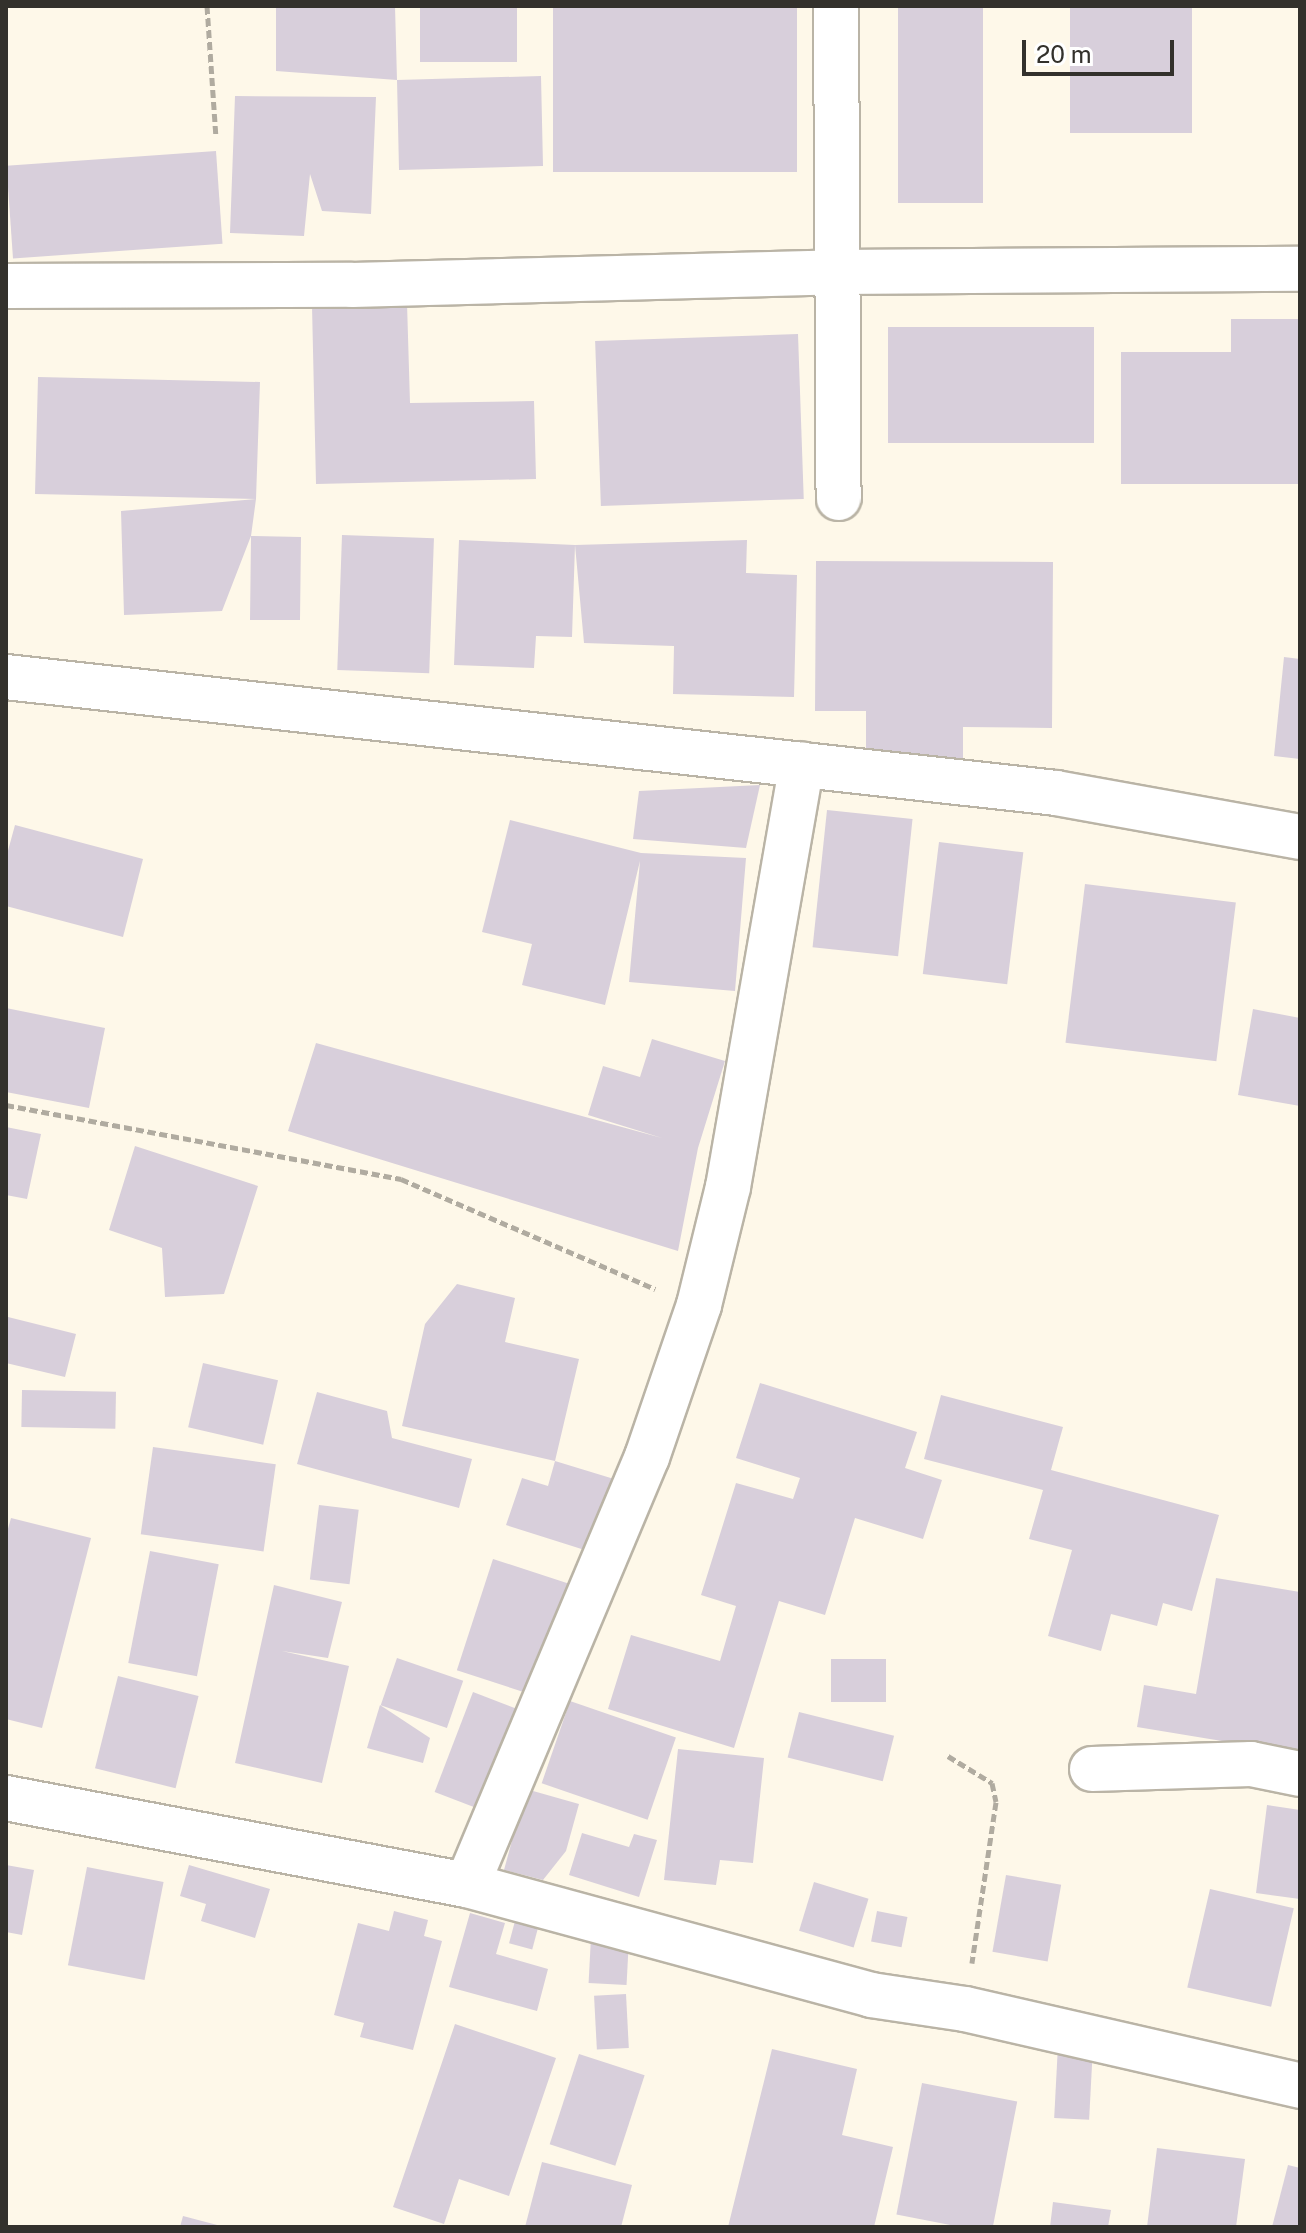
<!DOCTYPE html>
<html>
<head>
<meta charset="utf-8">
<style>
	body { margin:0 }
	#map { position:relative; width:1306px; height:2233px; overflow:hidden; background:#fef8e9; font-family:"Public Sans",sans-serif }
	div>[style] { position:absolute }
	.building>* { inset:0; background:#d8cfdb; transform-origin:0 0 }
	.path>* { height:5px; margin-top:-2.5px; transform-origin:0; background:repeating-linear-gradient(90deg,#b0aba0 0 8px,transparent 0 12px) }
	.roads { filter:drop-shadow(2px 0 #bab4a6) drop-shadow(-2px 0 #bab4a6) drop-shadow(0 2px #bab4a6) drop-shadow(0 -2px #bab4a6) }
	.street>* { height:44px; margin:-22px; padding:0 22px; transform-origin:22px; border-radius:22px; background:#fff }
	span { translate:-50% -50%; white-space:nowrap; text-align:center; line-height:1.15; -webkit-text-stroke:8px #fff; paint-order:stroke }
	.frame { position:absolute; inset:0; border:8px solid #33312c; pointer-events:none }
	.scale { position:absolute; left:1022px; top:40px; width:152px; height:36px; box-sizing:border-box; border:4px solid #33312c; border-top:0; padding-left:10px; font-size:24px; line-height:28px; white-space:nowrap; color:#33312c; -webkit-text-stroke:6px #fff; paint-order:stroke }
</style>
</head>
<body>
<div id="map">
	<div class="building">
		<i style="clip-path:polygon(276px 6px,395px 6px,397px 80px,541px 76px,543px 166px,399px 170px,397px 80px,276px 71px)"></i>
		<i style="left:420px;top:6px;width:97px;height:56px"></i>
		<i style="left:553px;top:6px;width:244px;height:166px"></i>
		<i style="left:898px;top:6px;width:85px;height:197px"></i>
		<i style="left:1070px;top:6px;width:122px;height:127px"></i>
		<i style="clip-path:polygon(235px 96px,376px 97px,371px 214px,322px 211px,310px 174px,304px 236px,230px 233px)"></i>
		<i style="left:216px;top:151px;width:93px;height:210px;rotate:86deg"></i>
		<i style="clip-path:polygon(407px 303px,410px 403px,534px 401px,536px 479px,316px 484px,312px 306px)"></i>
		<i style="clip-path:polygon(1231px 319px,1300px 319px,1300px 484px,1121px 484px,1121px 352px,1231px 352px)"></i>
		<i style="left:888px;top:327px;width:206px;height:116px"></i>
		<i style="left:798px;top:334px;width:165px;height:203px;rotate:88deg"></i>
		<i style="clip-path:polygon(38px 377px,260px 382px,256px 499px,251px 536px,301px 537px,300px 620px,250px 620px,251px 536px,222px 611px,124px 615px,121px 511px,256px 499px,35px 494px)"></i>
		<i style="left:342px;top:535px;width:92px;height:135px;rotate:2deg"></i>
		<i style="clip-path:polygon(459px 540px,575px 545px,572px 637px,536px 636px,534px 668px,454px 665px)"></i>
		<i style="clip-path:polygon(747px 540px,746px 573px,797px 575px,794px 697px,673px 694px,674px 646px,584px 643px,575px 545px)"></i>
		<i style="clip-path:polygon(816px 561px,1053px 562px,1052px 728px,963px 727px,963px 759px,866px 758px,866px 711px,815px 711px)"></i>
		<i style="clip-path:polygon(1284px 657px,1300px 659px,1300px 759px,1274px 756px)"></i>
		<i style="clip-path:polygon(760px 785px,746px 848px,633px 839px,639px 791px)"></i>
		<i style="left:827px;top:810px;width:86px;height:138px;rotate:6deg"></i>
		<i style="clip-path:polygon(510px 820px,641px 853px,746px 858px,735px 991px,629px 982px,640px 861px,605px 1005px,522px 985px,532px 944px,482px 932px)"></i>
		<i style="clip-path:polygon(15px 825px,143px 859px,123px 937px,6px 906px,6px 858px)"></i>
		<i style="left:939px;top:842px;width:85px;height:133px;rotate:7deg"></i>
		<i style="left:1085px;top:884px;width:152px;height:160px;rotate:7deg"></i>
		<i style="clip-path:polygon(6px 1008px,105px 1028px,89px 1108px,6px 1092px)"></i>
		<i style="clip-path:polygon(1253px 1009px,1300px 1018px,1300px 1106px,1238px 1095px)"></i>
		<i style="clip-path:polygon(652px 1039px,725px 1061px,698px 1148px,678px 1251px,288px 1131px,316px 1043px,662px 1138px,588px 1115px,603px 1066px,640px 1077px)"></i>
		<i style="clip-path:polygon(6px 1127px,41px 1134px,27px 1199px,6px 1195px)"></i>
		<i style="clip-path:polygon(135px 1146px,258px 1186px,224px 1294px,165px 1297px,162px 1248px,109px 1230px)"></i>
		<i style="clip-path:polygon(457px 1284px,515px 1298px,505px 1342px,579px 1359px,555px 1461px,402px 1426px,425px 1324px)"></i>
		<i style="clip-path:polygon(8px 1317px,76px 1334px,65px 1377px,6px 1363px)"></i>
		<i style="left:203px;top:1363px;width:77px;height:66px;rotate:13deg"></i>
		<i style="clip-path:polygon(760px 1383px,917px 1432px,905px 1468px,942px 1480px,923px 1539px,855px 1518px,825px 1615px,779px 1601px,734px 1748px,608px 1709px,631px 1635px,720px 1661px,736px 1606px,701px 1595px,736px 1483px,793px 1499px,800px 1478px,736px 1458px)"></i>
		<i style="left:22px;top:1390px;width:94px;height:37px;rotate:1deg"></i>
		<i style="clip-path:polygon(317px 1392px,387px 1411px,392px 1438px,472px 1459px,459px 1508px,297px 1464px)"></i>
		<i style="clip-path:polygon(941px 1395px,1063px 1427px,1051px 1470px,1219px 1515px,1192px 1611px,1163px 1603px,1157px 1626px,1111px 1614px,1101px 1651px,1048px 1636px,1072px 1550px,1029px 1539px,1043px 1490px,924px 1459px)"></i>
		<i style="left:153px;top:1447px;width:124px;height:88px;rotate:8deg"></i>
		<i style="clip-path:polygon(555px 1461px,614px 1479px,591px 1552px,506px 1525px,522px 1478px,548px 1486px)"></i>
		<i style="left:319px;top:1505px;width:40px;height:75px;rotate:7deg"></i>
		<i style="clip-path:polygon(11px 1518px,91px 1538px,42px 1728px,6px 1719px,6px 1536px)"></i>
		<i style="left:150px;top:1551px;width:70px;height:114px;rotate:11deg"></i>
		<i style="left:493px;top:1559px;width:88px;height:117px;rotate:18deg"></i>
		<i style="clip-path:polygon(1216px 1578px,1300px 1592px,1300px 1754px,1137px 1727px,1144px 1685px,1196px 1694px)"></i>
		<i style="clip-path:polygon(274px 1585px,342px 1602px,328px 1658px,282px 1651px,349px 1666px,322px 1783px,235px 1763px)"></i>
		<i style="left:397px;top:1658px;width:70px;height:50px;rotate:19deg"></i>
		<i style="left:886px;top:1659px;width:43px;height:55px;rotate:90deg"></i>
		<i style="left:118px;top:1676px;width:83px;height:95px;rotate:14deg"></i>
		<i style="left:473px;top:1692px;width:58px;height:107px;rotate:21deg"></i>
		<i style="left:570px;top:1701px;width:112px;height:87px;rotate:19deg"></i>
		<i style="clip-path:polygon(380px 1705px,430px 1738px,423px 1763px,367px 1748px)"></i>
		<i style="left:799px;top:1712px;width:98px;height:47px;rotate:14deg"></i>
		<i style="clip-path:polygon(678px 1749px,764px 1758px,753px 1863px,720px 1860px,716px 1885px,664px 1880px)"></i>
		<i style="clip-path:polygon(526px 1789px,579px 1804px,566px 1851px,543px 1880px,504px 1870px)"></i>
		<i style="clip-path:polygon(1267px 1805px,1300px 1810px,1300px 1899px,1256px 1893px)"></i>
		<i style="clip-path:polygon(582px 1833px,629px 1847px,634px 1834px,657px 1840px,639px 1897px,569px 1875px)"></i>
		<i style="clip-path:polygon(6px 1865px,34px 1870px,22px 1935px,6px 1932px)"></i>
		<i style="clip-path:polygon(189px 1865px,270px 1889px,255px 1938px,201px 1921px,206px 1904px,180px 1896px)"></i>
		<i style="left:87px;top:1867px;width:78px;height:100px;rotate:11deg"></i>
		<i style="left:1006px;top:1875px;width:56px;height:78px;rotate:10deg"></i>
		<i style="left:814px;top:1882px;width:57px;height:51px;rotate:17deg"></i>
		<i style="left:1210px;top:1889px;width:86px;height:101px;rotate:13deg"></i>
		<i style="clip-path:polygon(394px 1911px,428px 1920px,424px 1936px,442px 1941px,413px 2050px,360px 2037px,364px 2023px,334px 2015px,358px 1923px,389px 1931px)"></i>
		<i style="left:877px;top:1911px;width:31px;height:31px;rotate:11deg"></i>
		<i style="clip-path:polygon(470px 1913px,505px 1923px,496px 1954px,548px 1969px,537px 2011px,449px 1987px)"></i>
		<i style="left:515px;top:1921px;width:24px;height:23px;rotate:15deg"></i>
		<i style="left:591px;top:1937px;width:38px;height:46px;rotate:3deg"></i>
		<i style="left:626px;top:1994px;width:54px;height:32px;rotate:87deg"></i>
		<i style="clip-path:polygon(455px 2024px,556px 2058px,509px 2196px,459px 2179px,444px 2224px,393px 2207px)"></i>
		<i style="left:1058px;top:2045px;width:35px;height:73px;rotate:3deg"></i>
		<i style="clip-path:polygon(772px 2049px,857px 2069px,842px 2135px,893px 2147px,874px 2227px,728px 2227px)"></i>
		<i style="left:579px;top:2054px;width:69px;height:95px;rotate:18deg"></i>
		<i style="left:922px;top:2083px;width:97px;height:134px;rotate:11deg"></i>
		<i style="clip-path:polygon(1157px 2148px,1245px 2159px,1236px 2227px,1147px 2227px)"></i>
		<i style="clip-path:polygon(542px 2162px,632px 2185px,621px 2227px,525px 2227px)"></i>
		<i style="clip-path:polygon(1288px 2165px,1300px 2168px,1300px 2227px,1272px 2227px)"></i>
		<i style="clip-path:polygon(1053px 2202px,1111px 2210px,1108px 2227px,1050px 2227px)"></i>
		<i style="clip-path:polygon(183px 2216px,221px 2226px,221px 2227px,180px 2227px)"></i>
	</div>
	<div class="path">
		<i style="left:207px;top:6px;width:131px;rotate:86.1deg"></i>
		<i style="left:6px;top:1105px;width:402px;rotate:10.6deg"></i>
		<i style="left:401px;top:1179px;width:277px;rotate:23.4deg"></i>
		<i style="left:948px;top:1756px;width:52px;rotate:31.5deg"></i>
		<i style="left:992px;top:1783px;width:19px;rotate:78deg"></i>
		<i style="left:996px;top:1802px;width:163px;rotate:98.5deg"></i>
	</div>
	<div class="roads">
		<div class="street">
			<i style="left:836px;top:6px;width:492px;rotate:89.7deg"></i>
			<i style="left:6px;top:286px;width:346px;rotate:-0.2deg"></i>
			<i style="left:352px;top:285px;width:486px;rotate:-1.5deg"></i>
			<i style="left:838px;top:272px;width:462px;rotate:-0.4deg"></i>
			<i style="left:6px;top:677px;width:1056px;rotate:6.3deg"></i>
			<i style="left:1056px;top:793px;width:248px;rotate:10.2deg"></i>
			<i style="left:1092px;top:1769px;width:159px;rotate:-1.8deg"></i>
			<i style="left:1251px;top:1764px;width:50px;rotate:11.5deg"></i>
			<i style="left:6px;top:1798px;width:469px;rotate:10.7deg"></i>
			<i style="left:467px;top:1885px;width:419px;rotate:15.2deg"></i>
			<i style="left:871px;top:1995px;width:95px;rotate:8.5deg"></i>
			<i style="left:965px;top:2009px;width:344px;rotate:12.9deg"></i>
			<i style="left:467px;top:1885px;width:464px;rotate:-67.2deg"></i>
			<i style="left:647px;top:1457px;width:161px;rotate:-71.1deg"></i>
			<i style="left:699px;top:1305px;width:122px;rotate:-76.2deg"></i>
			<i style="left:728px;top:1187px;width:429px;rotate:-80.1deg"></i>
		</div>
	</div>
	<div class="frame"></div>
	<div class="scale">20 m</div>
</div>
</body>
</html>
